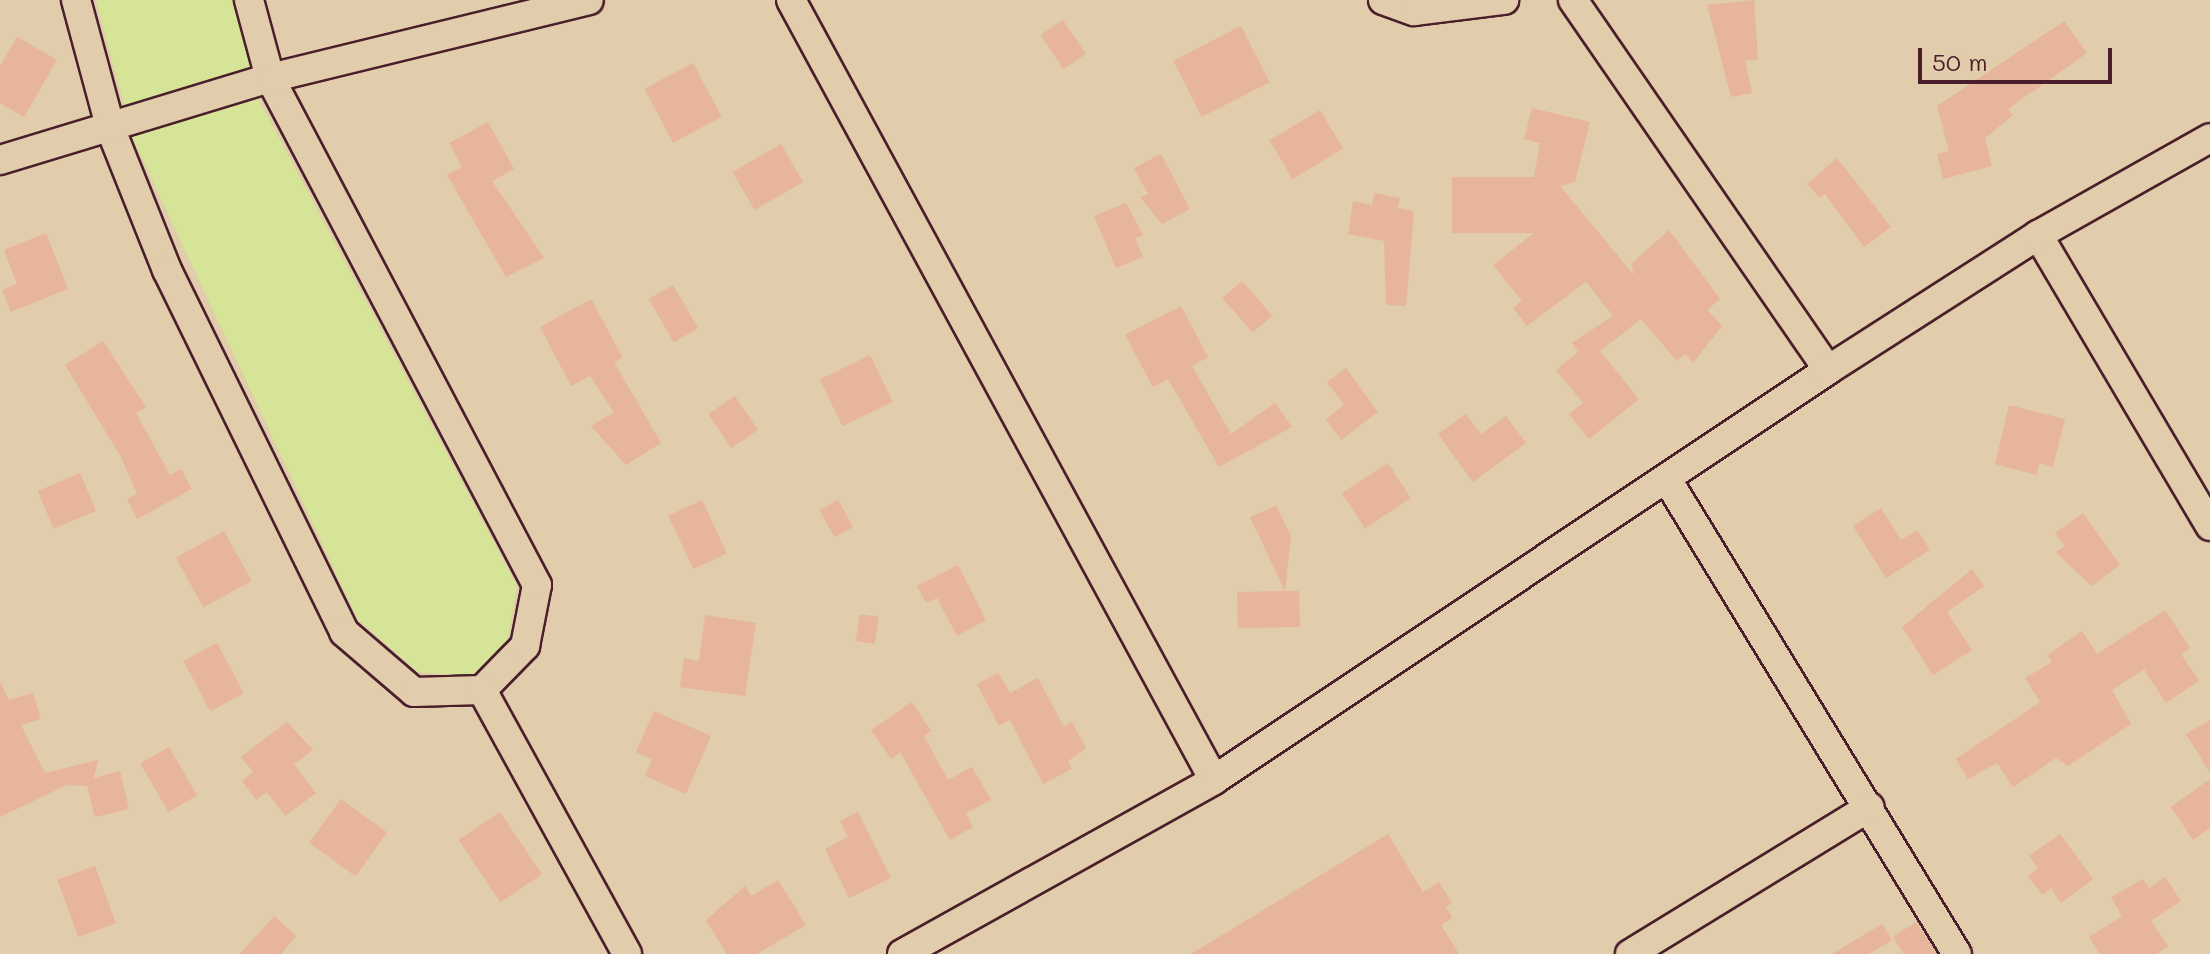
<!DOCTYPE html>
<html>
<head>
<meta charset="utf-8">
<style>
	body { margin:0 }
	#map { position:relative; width:2210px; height:954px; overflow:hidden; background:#e1ccab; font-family:Mali,sans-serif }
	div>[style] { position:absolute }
	.green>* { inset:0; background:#d6e497 }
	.building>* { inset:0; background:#e7b49c; transform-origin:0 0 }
	.roads { filter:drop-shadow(2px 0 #4a1f2b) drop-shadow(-2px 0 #4a1f2b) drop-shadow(0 2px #4a1f2b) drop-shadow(0 -2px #4a1f2b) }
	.minor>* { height:28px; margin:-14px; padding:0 14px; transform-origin:14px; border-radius:14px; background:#e1ccab }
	span { translate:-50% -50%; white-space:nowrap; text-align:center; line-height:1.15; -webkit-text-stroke:8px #e1ccab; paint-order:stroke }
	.scale { position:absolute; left:1918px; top:48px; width:194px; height:36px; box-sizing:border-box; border:4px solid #4a1f2b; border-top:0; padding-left:10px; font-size:24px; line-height:28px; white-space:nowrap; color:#4a1f2b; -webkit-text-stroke:6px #e1ccab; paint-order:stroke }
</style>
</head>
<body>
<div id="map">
	<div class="green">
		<i style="clip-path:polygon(96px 0,233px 0,261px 104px,517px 586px,507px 643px,471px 677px,418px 672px,358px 620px,133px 139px)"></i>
	</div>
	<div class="building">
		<i style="clip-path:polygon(1754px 0,1758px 59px,1745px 61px,1752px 93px,1731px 97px,1707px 5px)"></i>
		<i style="left:1063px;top:20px;width:41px;height:27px;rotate:56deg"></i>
		<i style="clip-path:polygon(2064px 21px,2087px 53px,2008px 109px,2013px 115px,1985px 138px,1992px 166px,1943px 179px,1937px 154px,1949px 151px,1937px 106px)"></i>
		<i style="left:1241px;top:26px;width:63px;height:76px;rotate:63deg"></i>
		<i style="clip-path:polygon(17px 37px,57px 60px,24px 117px,0 103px,0 66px)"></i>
		<i style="left:693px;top:63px;width:61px;height:55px;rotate:62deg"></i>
		<i style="clip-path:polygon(1532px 108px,1590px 122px,1575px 182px,1560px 186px,1634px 275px,1631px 264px,1669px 230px,1720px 299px,1707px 310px,1722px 326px,1693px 363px,1685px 354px,1677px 361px,1641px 319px,1600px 351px,1639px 399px,1589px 439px,1569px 414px,1583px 403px,1556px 370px,1578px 352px,1572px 343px,1613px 316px,1586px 282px,1527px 326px,1513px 308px,1522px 301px,1493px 265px,1534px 233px,1452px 233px,1452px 177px,1534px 177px,1540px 143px,1524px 139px)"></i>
		<i style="left:1320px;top:110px;width:45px;height:59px;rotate:59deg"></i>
		<i style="clip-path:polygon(488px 122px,514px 169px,492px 181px,544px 258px,506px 277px,447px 175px,462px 167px,449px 143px)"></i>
		<i style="left:781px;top:144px;width:44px;height:56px;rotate:60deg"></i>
		<i style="clip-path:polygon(1161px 154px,1190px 209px,1162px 224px,1140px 197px,1148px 194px,1134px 168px)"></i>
		<i style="clip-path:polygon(1837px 158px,1891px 227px,1864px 247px,1825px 194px,1820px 198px,1807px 184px)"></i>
		<i style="clip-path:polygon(1374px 193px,1400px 198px,1398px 208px,1414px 211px,1406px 306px,1386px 305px,1384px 241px,1348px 234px,1353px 201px,1372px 205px)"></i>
		<i style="clip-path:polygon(1126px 203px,1143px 235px,1135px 238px,1143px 257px,1116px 268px,1094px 216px)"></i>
		<i style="clip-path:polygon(46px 233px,68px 289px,11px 312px,2px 290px,17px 284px,4px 250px)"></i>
		<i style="left:1242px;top:281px;width:46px;height:26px;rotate:49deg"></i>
		<i style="left:673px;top:285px;width:50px;height:28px;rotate:60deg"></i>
		<i style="clip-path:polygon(591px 299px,623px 358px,614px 362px,661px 443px,626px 465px,591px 426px,614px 412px,590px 376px,571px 386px,540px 327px)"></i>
		<i style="clip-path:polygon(1181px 306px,1208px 357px,1192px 366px,1231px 434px,1275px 403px,1292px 427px,1219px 467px,1168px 379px,1153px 387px,1125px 335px)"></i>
		<i style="clip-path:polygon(103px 341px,146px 407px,136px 413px,170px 475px,181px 469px,192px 489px,137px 519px,127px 499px,137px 494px,121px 457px,65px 365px)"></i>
		<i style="left:870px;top:355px;width:52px;height:56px;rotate:64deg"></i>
		<i style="clip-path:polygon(1346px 368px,1378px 412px,1341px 440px,1326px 419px,1344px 405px,1327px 382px)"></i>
		<i style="left:735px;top:396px;width:41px;height:32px;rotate:56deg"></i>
		<i style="clip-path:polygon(2009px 405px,2065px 419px,2053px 467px,2040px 463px,2036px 475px,1995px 464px)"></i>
		<i style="clip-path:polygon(1466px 414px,1481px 434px,1506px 416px,1526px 443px,1473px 482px,1438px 434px)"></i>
		<i style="left:1388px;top:463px;width:42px;height:55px;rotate:57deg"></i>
		<i style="left:80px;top:473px;width:41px;height:46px;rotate:67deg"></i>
		<i style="left:702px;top:500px;width:59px;height:37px;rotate:65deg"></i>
		<i style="left:838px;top:500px;width:31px;height:21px;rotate:61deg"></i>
		<i style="clip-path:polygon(1276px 506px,1291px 536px,1285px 591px,1299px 591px,1300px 627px,1238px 628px,1237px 592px,1285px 591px,1250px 517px)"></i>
		<i style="clip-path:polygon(1881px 508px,1901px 540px,1917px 530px,1930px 550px,1886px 578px,1853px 526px)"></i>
		<i style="clip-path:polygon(2083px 513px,2120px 565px,2091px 586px,2056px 552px,2065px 546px,2055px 533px)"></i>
		<i style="left:224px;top:531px;width:57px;height:55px;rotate:61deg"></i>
		<i style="clip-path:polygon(958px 565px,986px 620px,957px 636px,937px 598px,926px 603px,917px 586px)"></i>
		<i style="clip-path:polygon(1972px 569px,1984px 586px,1947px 612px,1972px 650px,1933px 675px,1902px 627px)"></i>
		<i style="clip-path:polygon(2165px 610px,2190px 648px,2181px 654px,2199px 681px,2166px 703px,2144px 669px,2112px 690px,2131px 724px,2068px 766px,2056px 758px,2013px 787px,1997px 763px,1968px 779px,1956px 759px,2040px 702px,2025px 678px,2052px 662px,2047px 655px,2082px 631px,2097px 654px)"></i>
		<i style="left:860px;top:614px;width:19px;height:27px;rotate:9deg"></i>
		<i style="clip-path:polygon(705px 615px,756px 623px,745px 696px,680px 687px,684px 658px,699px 661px)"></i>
		<i style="left:217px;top:643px;width:57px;height:38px;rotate:62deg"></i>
		<i style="clip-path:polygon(998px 673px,1010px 693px,1038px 678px,1064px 727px,1072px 722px,1086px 748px,1068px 761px,1072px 769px,1043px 784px,1010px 720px,999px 726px,977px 684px)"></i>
		<i style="clip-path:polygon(0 682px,9px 700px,33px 693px,41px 719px,21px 725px,45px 773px,98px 760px,94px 778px,120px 771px,129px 809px,95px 817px,87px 786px,67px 785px,0 817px)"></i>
		<i style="clip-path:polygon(912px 702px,931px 731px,924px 736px,948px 780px,972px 767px,991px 800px,966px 813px,973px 827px,950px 840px,900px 752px,891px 759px,871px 730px)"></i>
		<i style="clip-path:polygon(654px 711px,711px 736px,686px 794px,645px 776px,652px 759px,636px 752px)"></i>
		<i style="clip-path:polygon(2210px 720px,2210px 773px,2186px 734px)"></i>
		<i style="clip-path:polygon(287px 722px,313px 750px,294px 764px,316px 793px,285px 816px,267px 792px,256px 800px,242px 781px,253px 772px,241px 757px)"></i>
		<i style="left:169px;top:747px;width:56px;height:33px;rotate:60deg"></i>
		<i style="clip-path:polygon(2210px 779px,2210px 828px,2193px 840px,2171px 807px)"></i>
		<i style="left:341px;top:799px;width:57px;height:54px;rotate:36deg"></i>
		<i style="left:500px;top:812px;width:75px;height:50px;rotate:56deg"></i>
		<i style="clip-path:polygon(858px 812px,891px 878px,849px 898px,825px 849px,848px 837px,840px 821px)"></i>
		<i style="clip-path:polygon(1388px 834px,1423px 892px,1439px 882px,1452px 903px,1446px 907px,1452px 918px,1441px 925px,1459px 954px,1191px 954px)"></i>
		<i style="clip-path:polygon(2060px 834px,2093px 879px,2061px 903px,2051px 888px,2042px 895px,2028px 876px,2038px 868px,2029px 856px)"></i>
		<i style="left:95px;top:866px;width:61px;height:40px;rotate:70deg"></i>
		<i style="clip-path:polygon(2165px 877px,2181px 901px,2151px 921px,2168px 946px,2157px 954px,2100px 954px,2089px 937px,2122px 916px,2111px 897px,2143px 879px,2149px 888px)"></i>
		<i style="clip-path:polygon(778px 880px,806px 925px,757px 954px,727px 954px,706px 920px,745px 886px,751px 896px)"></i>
		<i style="clip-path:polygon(274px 916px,296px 936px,281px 954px,240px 954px)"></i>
		<i style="clip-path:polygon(1916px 922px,1927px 938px,1937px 954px,1904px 954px,1893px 937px)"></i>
		<i style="clip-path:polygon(1882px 924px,1892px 940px,1869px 954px,1832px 954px)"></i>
	</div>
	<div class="roads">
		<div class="minor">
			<i style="left:76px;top:0;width:135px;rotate:74.9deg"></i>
			<i style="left:111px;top:130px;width:151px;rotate:68.2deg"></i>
			<i style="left:167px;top:270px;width:403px;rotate:63.9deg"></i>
			<i style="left:344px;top:632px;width:92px;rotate:40.6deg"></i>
			<i style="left:414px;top:692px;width:68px;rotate:-1.7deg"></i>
			<i style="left:482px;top:690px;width:62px;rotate:-45.7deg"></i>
			<i style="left:525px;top:646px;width:62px;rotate:-78.9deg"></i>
			<i style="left:537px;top:585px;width:573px;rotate:-117.77deg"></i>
			<i style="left:270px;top:78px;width:81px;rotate:-105.1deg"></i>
			<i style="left:791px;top:0;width:887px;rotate:61.53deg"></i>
			<i style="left:1383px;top:0;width:33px;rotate:20deg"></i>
			<i style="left:1414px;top:11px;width:91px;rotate:-7deg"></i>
			<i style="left:1573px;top:0;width:449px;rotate:55.4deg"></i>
			<i style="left:0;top:160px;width:282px;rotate:-16.9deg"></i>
			<i style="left:270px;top:78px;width:328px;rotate:-13.7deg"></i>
			<i style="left:2038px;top:235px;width:338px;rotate:59.4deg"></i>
			<i style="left:1668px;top:481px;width:554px;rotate:58.58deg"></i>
			<i style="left:482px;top:690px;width:301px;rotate:61.2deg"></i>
			<i style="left:902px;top:954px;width:357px;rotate:-29.1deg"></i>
			<i style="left:1214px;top:780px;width:738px;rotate:-33.73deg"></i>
			<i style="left:1828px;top:370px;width:250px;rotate:-32.7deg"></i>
			<i style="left:2038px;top:235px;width:197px;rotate:-29.4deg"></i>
			<i style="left:1630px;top:954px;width:281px;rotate:-31.5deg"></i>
		</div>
	</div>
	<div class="scale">50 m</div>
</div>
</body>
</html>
